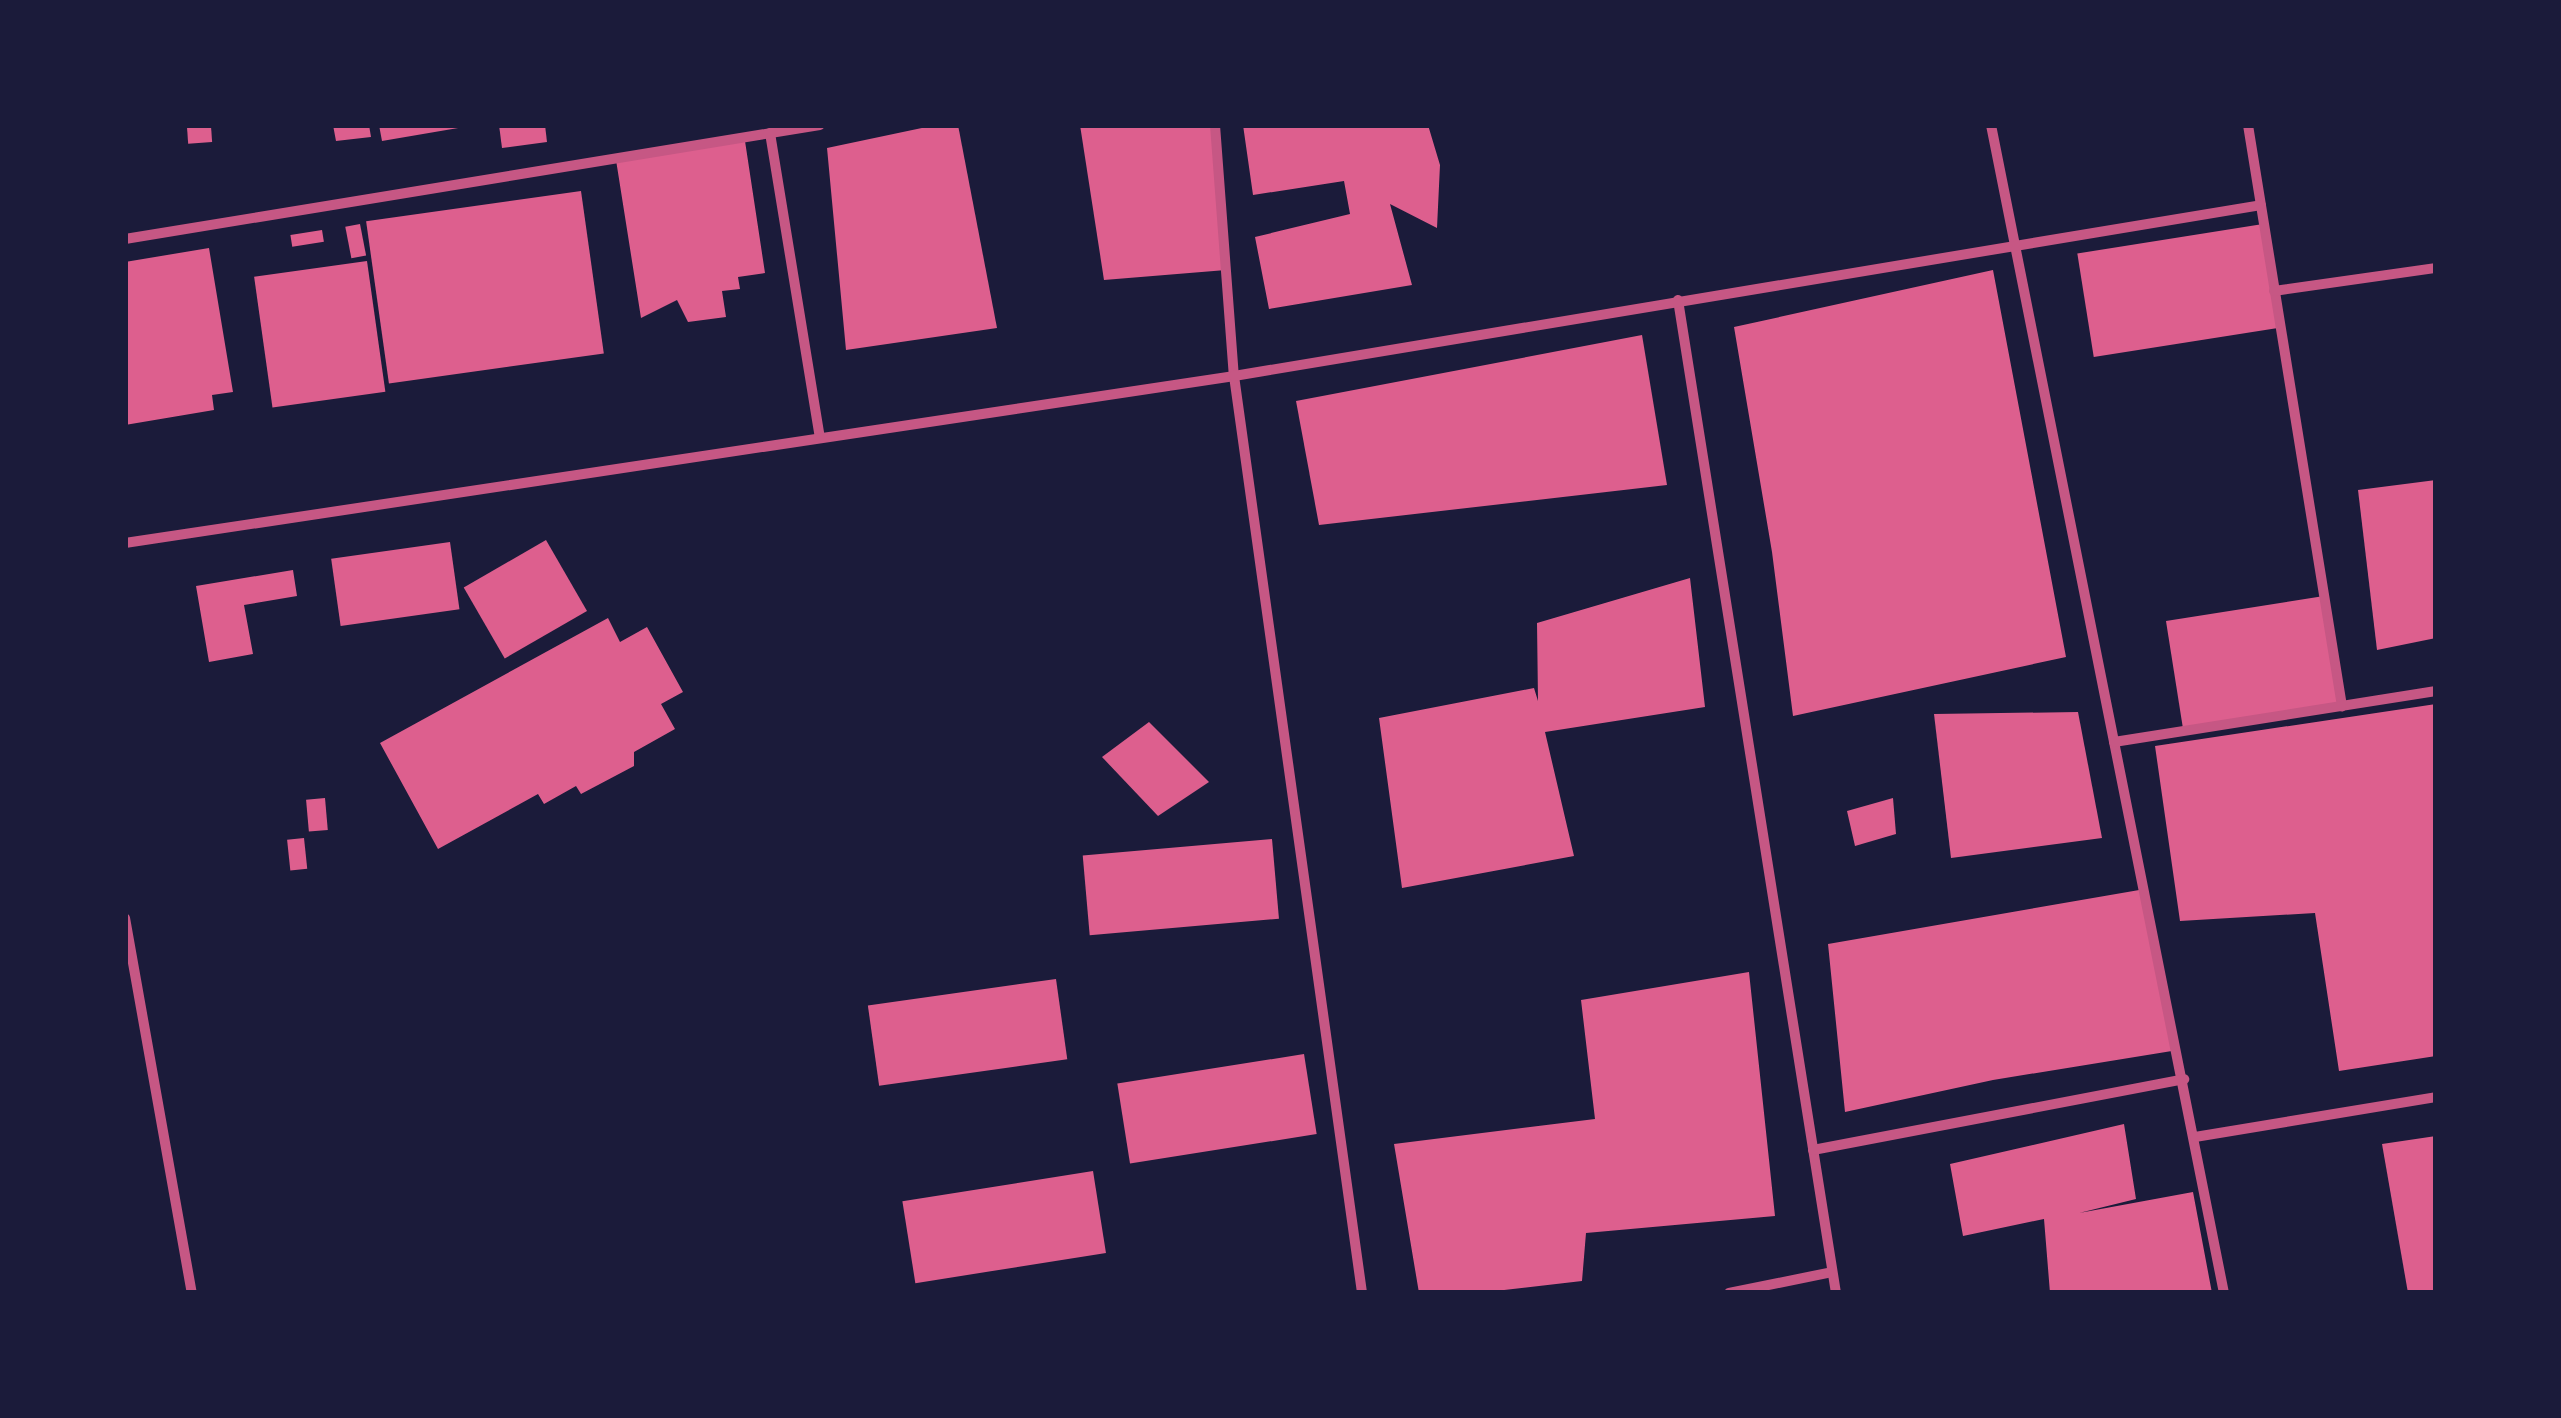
<!DOCTYPE html>
<html>
<head>
<meta charset="utf-8">
<style>
	body { margin:0 }
	#map { position:relative; width:2561px; height:1418px; overflow:hidden; background:#1b1b3a; font-family:"DejaVu Sans",sans-serif }
	div>[style] { position:absolute }
	.building>* { inset:0; background:#dd5f8e; transform-origin:0 0 }
	.minor>* { height:10px; margin:-5px; padding:0 5px; transform-origin:5px; border-radius:5px; background:#c65784 }
	span { translate:-50% -50%; white-space:nowrap; text-align:center; line-height:1.15; -webkit-text-stroke:8px #1b1b3a; paint-order:stroke }
	.frame { position:absolute; inset:0; border:128px solid #1b1b3a; pointer-events:none }
</style>
</head>
<body>
<div id="map">
	<div class="building">
		<i style="clip-path:polygon(333px 125px,369px 125px,371px 137px,336px 141px)"></i>
		<i style="clip-path:polygon(379px 125px,464px 125px,464px 127px,382px 141px)"></i>
		<i style="clip-path:polygon(499px 125px,545px 125px,547px 142px,502px 148px)"></i>
		<i style="clip-path:polygon(936px 125px,958px 125px,997px 328px,846px 350px,827px 148px)"></i>
		<i style="clip-path:polygon(1080px 125px,1215px 125px,1226px 270px,1104px 280px)"></i>
		<i style="clip-path:polygon(1243px 125px,1428px 125px,1440px 165px,1437px 228px,1390px 204px,1412px 285px,1269px 309px,1255px 237px,1350px 214px,1344px 181px,1253px 195px)"></i>
		<i style="left:211px;top:126px;width:16px;height:24px;rotate:86deg"></i>
		<i style="clip-path:polygon(745px 141px,765px 273px,738px 277px,740px 289px,722px 291px,726px 317px,688px 322px,677px 300px,641px 318px,616px 160px)"></i>
		<i style="left:581px;top:191px;width:164px;height:217px;rotate:82deg"></i>
		<i style="left:360px;top:224px;width:32px;height:15px;rotate:79deg"></i>
		<i style="left:2263px;top:224px;width:105px;height:188px;rotate:81deg"></i>
		<i style="left:322px;top:230px;width:12px;height:32px;rotate:81deg"></i>
		<i style="clip-path:polygon(209px 248px,233px 392px,212px 395px,214px 410px,125px 425px,125px 262px)"></i>
		<i style="left:367px;top:261px;width:132px;height:114px;rotate:82deg"></i>
		<i style="clip-path:polygon(1993px 270px,2066px 657px,1793px 716px,1772px 552px,1734px 327px)"></i>
		<i style="clip-path:polygon(1642px 335px,1667px 485px,1319px 525px,1296px 401px)"></i>
		<i style="clip-path:polygon(2436px 480px,2436px 638px,2377px 650px,2358px 490px)"></i>
		<i style="left:546px;top:540px;width:82px;height:95px;rotate:60deg"></i>
		<i style="left:450px;top:542px;width:68px;height:120px;rotate:82deg"></i>
		<i style="clip-path:polygon(293px 570px,297px 596px,244px 605px,253px 654px,209px 662px,196px 586px)"></i>
		<i style="clip-path:polygon(1690px 578px,1705px 707px,1545px 732px,1574px 856px,1402px 888px,1379px 718px,1534px 688px,1538px 701px,1537px 623px)"></i>
		<i style="left:2324px;top:596px;width:111px;height:160px;rotate:81deg"></i>
		<i style="clip-path:polygon(608px 618px,620px 642px,647px 627px,683px 692px,661px 704px,675px 729px,634px 752px,634px 766px,581px 794px,576px 786px,544px 804px,538px 794px,438px 849px,380px 743px)"></i>
		<i style="clip-path:polygon(2436px 704px,2436px 1056px,2339px 1071px,2315px 913px,2180px 921px,2155px 746px)"></i>
		<i style="clip-path:polygon(2078px 712px,2102px 838px,1951px 858px,1934px 714px)"></i>
		<i style="clip-path:polygon(1149px 722px,1209px 782px,1158px 816px,1102px 757px)"></i>
		<i style="left:325px;top:798px;width:32px;height:19px;rotate:85deg"></i>
		<i style="clip-path:polygon(1893px 798px,1896px 834px,1855px 846px,1847px 811px)"></i>
		<i style="left:304px;top:838px;width:31px;height:17px;rotate:84deg"></i>
		<i style="left:1272px;top:839px;width:80px;height:190px;rotate:85deg"></i>
		<i style="clip-path:polygon(2145px 889px,2178px 1050px,1993px 1080px,1845px 1112px,1828px 944px)"></i>
		<i style="clip-path:polygon(1749px 972px,1775px 1216px,1586px 1233px,1582px 1281px,1478px 1293px,1419px 1293px,1394px 1144px,1595px 1119px,1581px 1000px)"></i>
		<i style="left:1056px;top:979px;width:81px;height:190px;rotate:82deg"></i>
		<i style="left:1304px;top:1054px;width:81px;height:189px;rotate:81deg"></i>
		<i style="clip-path:polygon(2124px 1124px,2136px 1199px,2079px 1213px,2193px 1192px,2212px 1293px,2050px 1293px,2044px 1219px,1963px 1236px,1950px 1164px)"></i>
		<i style="clip-path:polygon(2436px 1136px,2436px 1293px,2408px 1293px,2382px 1144px)"></i>
		<i style="left:1093px;top:1171px;width:83px;height:193px;rotate:81deg"></i>
	</div>
	<div class="minor">
		<i style="left:1215px;top:125px;width:252px;rotate:85.7deg"></i>
		<i style="left:1234px;top:376px;width:926px;rotate:82.05deg"></i>
		<i style="left:1991px;top:125px;width:1191px;rotate:78.72deg"></i>
		<i style="left:2248px;top:125px;width:589px;rotate:80.81deg"></i>
		<i style="left:770px;top:133px;width:309px;rotate:80.7deg"></i>
		<i style="left:125px;top:239px;width:704px;rotate:-9.32deg"></i>
		<i style="left:2274px;top:291px;width:164px;rotate:-8.1deg"></i>
		<i style="left:1678px;top:300px;width:1005px;rotate:80.96deg"></i>
		<i style="left:125px;top:543px;width:1122px;rotate:-8.56deg"></i>
		<i style="left:1234px;top:376px;width:1041px;rotate:-9.45deg"></i>
		<i style="left:2114px;top:742px;width:326px;rotate:-9deg"></i>
		<i style="left:125px;top:918px;width:381px;rotate:79.9deg"></i>
		<i style="left:2195px;top:1137px;width:244px;rotate:-9.4deg"></i>
		<i style="left:1813px;top:1150px;width:378px;rotate:-10.8deg"></i>
		<i style="left:1729px;top:1293px;width:105px;rotate:-11.5deg"></i>
	</div>
	<div class="frame"></div>
</div>
</body>
</html>
